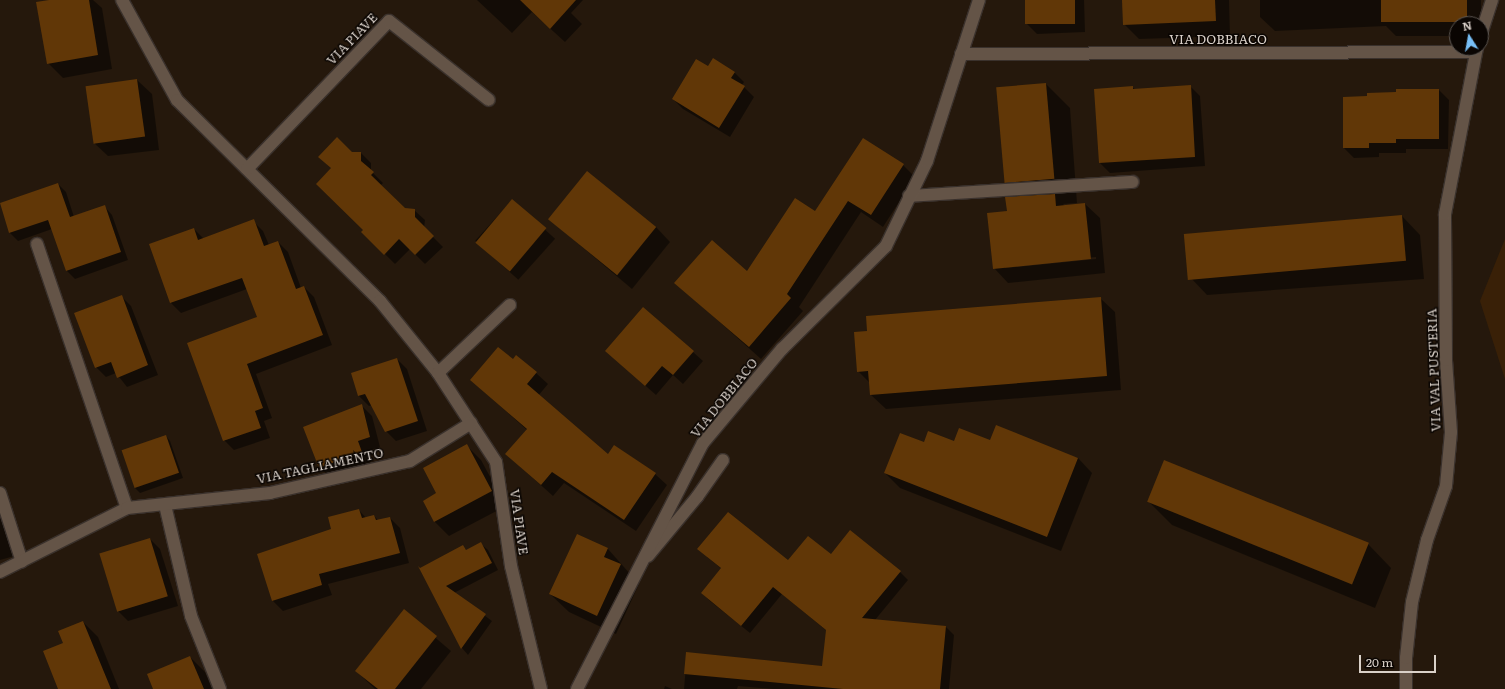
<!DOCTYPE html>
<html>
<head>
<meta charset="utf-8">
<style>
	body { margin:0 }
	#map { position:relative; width:1505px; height:689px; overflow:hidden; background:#25180c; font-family:Literata,serif }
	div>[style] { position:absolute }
	.green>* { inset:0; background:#392007 }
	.shadow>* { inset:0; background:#0007; transform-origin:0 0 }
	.building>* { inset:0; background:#613707; transform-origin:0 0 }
	.roads { filter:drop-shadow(1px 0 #3a312c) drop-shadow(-1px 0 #3a312c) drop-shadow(0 1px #3a312c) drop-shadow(0 -1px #3a312c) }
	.service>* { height:12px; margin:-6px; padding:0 6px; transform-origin:6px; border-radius:6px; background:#645447 }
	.minor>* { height:12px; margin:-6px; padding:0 6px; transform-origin:6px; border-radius:6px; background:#645447 }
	span { translate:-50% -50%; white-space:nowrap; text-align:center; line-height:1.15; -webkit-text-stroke:3px #0a0502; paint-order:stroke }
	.street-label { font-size:13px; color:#dad1c9 }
	.north { position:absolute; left:1449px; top:16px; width:40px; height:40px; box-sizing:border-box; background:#0a0502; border:1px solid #5d5752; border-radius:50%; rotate:349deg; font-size:11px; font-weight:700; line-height:16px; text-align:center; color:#dad1c9 }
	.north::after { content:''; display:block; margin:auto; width:14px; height:18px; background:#77bff7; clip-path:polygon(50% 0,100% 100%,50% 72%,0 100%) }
	.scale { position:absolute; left:1359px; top:655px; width:77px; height:18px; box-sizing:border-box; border:2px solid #dad1c9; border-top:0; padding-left:5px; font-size:12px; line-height:14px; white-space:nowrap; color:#dad1c9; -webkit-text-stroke:3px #0a0502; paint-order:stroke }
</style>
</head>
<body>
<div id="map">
	<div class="green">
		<i style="clip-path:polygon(1505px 239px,1505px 379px,1480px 301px)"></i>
	</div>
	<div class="shadow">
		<i style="clip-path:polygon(54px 0,93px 0,102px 8px,112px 69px,63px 78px,48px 63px)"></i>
		<i style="clip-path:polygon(477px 0,583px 0,571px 13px,582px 24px,565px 42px,532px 12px,512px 33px)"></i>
		<i style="clip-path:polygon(1026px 0,1084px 0,1085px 32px,1037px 34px,1027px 24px)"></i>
		<i style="clip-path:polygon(1123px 0,1229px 0,1230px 36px,1139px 39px,1124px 24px)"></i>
		<i style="clip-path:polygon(1260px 0,1481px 0,1481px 36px,1481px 24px,1457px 24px,1457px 36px,1396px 36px,1386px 26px,1275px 31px,1260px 17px)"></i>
		<i style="clip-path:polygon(708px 67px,734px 72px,744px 82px,742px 85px,754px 97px,730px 137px,683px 109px,673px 99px)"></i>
		<i style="clip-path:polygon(137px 80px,152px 94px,159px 150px,108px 156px,93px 142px)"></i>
		<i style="clip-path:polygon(evenodd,1046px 84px,1070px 108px,1077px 203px,1063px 204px,1065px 206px,1085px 204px,1100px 218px,1105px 273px,1008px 283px,994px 268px,1008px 212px,1021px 198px,1005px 182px,998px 88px,1046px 84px,1096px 257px,1096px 259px,1005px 268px,1005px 266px,1096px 257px)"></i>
		<i style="clip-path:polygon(1190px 86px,1200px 96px,1205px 166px,1110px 173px,1100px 163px,1095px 90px,1132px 87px,1136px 90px)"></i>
		<i style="clip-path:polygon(1439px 90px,1449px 100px,1448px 149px,1406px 149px,1406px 153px,1379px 153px,1379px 157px,1354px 158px,1344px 148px,1368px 97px)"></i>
		<i style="clip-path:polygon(352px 153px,361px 153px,371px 163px,371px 171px,383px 183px,381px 185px,405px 209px,414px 210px,425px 220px,424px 228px,443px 247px,425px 264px,410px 249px,395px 264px,363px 232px,364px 230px)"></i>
		<i style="clip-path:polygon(903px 165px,915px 177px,883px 227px,861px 212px,799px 307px,803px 311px,761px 359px,676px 283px,747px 272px,816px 213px)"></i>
		<i style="clip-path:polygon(58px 184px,66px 192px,74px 217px,105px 207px,112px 215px,128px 260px,75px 279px,67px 271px,52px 229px,18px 241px,10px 233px,1px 204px)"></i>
		<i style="left:512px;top:200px;width:58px;height:55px;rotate:42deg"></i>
		<i style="clip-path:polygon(1402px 216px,1420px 235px,1424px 279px,1207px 295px,1189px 276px)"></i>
		<i style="clip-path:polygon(549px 219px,656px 227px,670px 242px,632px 289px)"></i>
		<i style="clip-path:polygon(253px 221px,263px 231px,269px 245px,278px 242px,288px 252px,301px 288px,304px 287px,314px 297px,332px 345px,256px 374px,272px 418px,264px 421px,270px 438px,234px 450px,224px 440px,258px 318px,247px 289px,181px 313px,171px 303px,194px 229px,204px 239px)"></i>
		<i style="clip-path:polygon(121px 296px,131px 306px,158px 375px,127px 387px,116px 373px,106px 377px,96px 367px)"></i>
		<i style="clip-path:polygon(1100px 298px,1115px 312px,1121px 390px,886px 409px,871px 395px,870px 383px,858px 371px)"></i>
		<i style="clip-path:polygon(606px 351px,693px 352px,703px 361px,683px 384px,673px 375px,656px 395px)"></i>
		<i style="clip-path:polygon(397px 359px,407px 369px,427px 431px,396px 441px,386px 431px,372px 405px,369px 406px,359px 396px,352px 374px)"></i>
		<i style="clip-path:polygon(513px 361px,536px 373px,548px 384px,538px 396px,608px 456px,655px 474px,667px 485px,636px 531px,564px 483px,553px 496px,506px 454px,527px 430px,471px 380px)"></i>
		<i style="clip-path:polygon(362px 406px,372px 416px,380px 447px,367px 451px,371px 462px,330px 477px,320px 467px)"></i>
		<i style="clip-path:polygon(166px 436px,170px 441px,183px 478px,140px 493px,135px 488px)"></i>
		<i style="clip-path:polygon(991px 441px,1078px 458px,1092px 473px,1061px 551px,900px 488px,885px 473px,954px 443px)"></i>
		<i style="clip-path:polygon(467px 446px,481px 460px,506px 506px,449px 536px,435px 522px,424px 501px,438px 494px)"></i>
		<i style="clip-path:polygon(0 496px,18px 555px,0 560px)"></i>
		<i style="clip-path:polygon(1148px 501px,1368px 544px,1391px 568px,1375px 608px,1172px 525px)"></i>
		<i style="clip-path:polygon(359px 510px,366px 518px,374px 516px,379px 521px,390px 518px,400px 528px,409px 563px,328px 584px,332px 595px,283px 611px,273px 601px,258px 555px,332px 530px)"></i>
		<i style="clip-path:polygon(577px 535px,608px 549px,639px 584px,616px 634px,569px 612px,550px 594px)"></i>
		<i style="clip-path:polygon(150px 539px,160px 549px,178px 606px,128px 621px,118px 611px,101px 554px)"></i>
		<i style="clip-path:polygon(481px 544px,488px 550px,498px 570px,454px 593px,492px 621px,468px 655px,462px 648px,420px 569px,463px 547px,467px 551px)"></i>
		<i style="clip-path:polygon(831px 555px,900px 572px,908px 580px,875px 620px,946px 627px,954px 635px,949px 689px,773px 689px,738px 686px,737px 689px,684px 689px,687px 653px,823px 667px,827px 631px,782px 594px,750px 633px,710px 601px,702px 593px,722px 569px,707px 557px,788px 561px)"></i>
		<i style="clip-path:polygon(404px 611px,451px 651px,421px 689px,375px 689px,356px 671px)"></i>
		<i style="clip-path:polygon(83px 622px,98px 637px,119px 689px,59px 689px,65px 644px)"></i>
		<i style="clip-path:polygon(190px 657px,205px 672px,212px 689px,155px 689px)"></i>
		<i style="clip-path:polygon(665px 686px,672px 689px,664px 689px)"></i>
	</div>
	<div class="building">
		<i style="clip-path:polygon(49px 0,89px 0,98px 55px,47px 64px,36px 2px)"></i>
		<i style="clip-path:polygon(520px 0,576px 0,550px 29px)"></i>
		<i style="left:1025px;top:0;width:50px;height:24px"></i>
		<i style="clip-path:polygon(1122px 0,1215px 0,1216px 21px,1123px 25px)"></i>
		<i style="left:1381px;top:0;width:86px;height:22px"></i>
		<i style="clip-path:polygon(713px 58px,735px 72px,731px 78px,745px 86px,719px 128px,672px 99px,696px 59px,708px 66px)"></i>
		<i style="left:137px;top:79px;width:58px;height:52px;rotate:82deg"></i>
		<i style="left:1046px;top:83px;width:96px;height:50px;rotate:85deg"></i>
		<i style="clip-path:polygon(1191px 85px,1195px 157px,1099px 163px,1094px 89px,1133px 86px,1133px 89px)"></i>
		<i style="clip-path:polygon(1396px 89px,1439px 89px,1439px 139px,1396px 139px,1396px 143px,1369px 143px,1369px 148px,1343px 148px,1343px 97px,1367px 96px,1367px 93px,1396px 92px)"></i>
		<i style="clip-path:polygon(337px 137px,352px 152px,361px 152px,361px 161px,374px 172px,371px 175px,405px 208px,415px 209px,415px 217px,434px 236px,415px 255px,399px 239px,384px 255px,361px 232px,363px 230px,316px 184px,331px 168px,318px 157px)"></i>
		<i style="clip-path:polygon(863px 138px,904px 164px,871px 215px,848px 201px,787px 294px,791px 298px,749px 347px,674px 283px,712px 240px,747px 271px,795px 198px,815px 211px)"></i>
		<i style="left:587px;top:171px;width:89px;height:62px;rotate:39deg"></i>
		<i style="clip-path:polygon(58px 183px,70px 217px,105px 205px,121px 252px,66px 271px,48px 220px,9px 233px,0 203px)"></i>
		<i style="clip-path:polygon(1055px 194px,1056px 206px,1085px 203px,1091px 259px,993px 269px,987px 213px,1007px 211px,1005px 197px)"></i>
		<i style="left:512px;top:199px;width:45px;height:57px;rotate:40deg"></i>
		<i style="left:1402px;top:215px;width:46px;height:219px;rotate:85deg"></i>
		<i style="clip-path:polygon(254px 219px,264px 246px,278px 241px,296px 289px,304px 286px,323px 335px,247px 364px,263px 408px,255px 411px,261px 428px,223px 441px,187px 343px,257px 317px,242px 278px,170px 303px,149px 244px,194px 228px,198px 240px)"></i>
		<i style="clip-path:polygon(122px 295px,148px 365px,117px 378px,111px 362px,95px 368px,74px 313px)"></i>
		<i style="clip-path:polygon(1101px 297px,1107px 376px,870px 395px,868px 371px,857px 372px,854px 332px,867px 331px,866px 316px)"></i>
		<i style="clip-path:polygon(643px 307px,694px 351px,673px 375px,662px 366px,645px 386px,605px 351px)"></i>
		<i style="clip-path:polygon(498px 347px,513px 359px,516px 355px,537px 372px,527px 384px,608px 454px,614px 445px,656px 473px,624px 520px,552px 472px,541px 485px,505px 454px,527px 429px,470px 380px)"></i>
		<i style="clip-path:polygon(397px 358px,418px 421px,385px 432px,365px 394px,358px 396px,351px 373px)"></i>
		<i style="clip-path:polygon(362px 404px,370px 437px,358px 441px,362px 452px,319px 468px,303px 427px)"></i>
		<i style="clip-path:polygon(996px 425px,1078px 458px,1047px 537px,884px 473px,900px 433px,924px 442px,928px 431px,954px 441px,959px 428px,990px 440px)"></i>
		<i style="left:166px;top:435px;width:40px;height:47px;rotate:71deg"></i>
		<i style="clip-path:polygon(467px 444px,492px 491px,434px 522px,423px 501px,436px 493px,423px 468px)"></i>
		<i style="left:1164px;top:460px;width:221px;height:45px;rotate:22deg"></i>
		<i style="clip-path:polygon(359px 509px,362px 518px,374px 515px,376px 520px,390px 517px,400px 553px,319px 574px,322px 585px,272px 601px,257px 554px,331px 529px,328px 517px)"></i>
		<i style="clip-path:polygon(728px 512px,788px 560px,808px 536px,831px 554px,850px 530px,901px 571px,862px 618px,946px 626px,940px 689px,843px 689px,684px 674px,686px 652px,822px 666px,826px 630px,773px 587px,741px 626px,701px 593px,721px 568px,697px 549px)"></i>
		<i style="clip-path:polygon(577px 534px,608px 548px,604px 557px,621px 564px,597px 616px,549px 594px)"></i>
		<i style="left:150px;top:538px;width:61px;height:53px;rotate:73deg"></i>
		<i style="clip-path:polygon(481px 542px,492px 563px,446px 586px,486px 614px,461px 649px,418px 566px,420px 568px,463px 545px,466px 550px)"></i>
		<i style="clip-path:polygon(404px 609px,437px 636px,395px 689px,378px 689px,355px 671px)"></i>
		<i style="clip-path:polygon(83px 621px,111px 689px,58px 689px,43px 651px,63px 643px,58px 631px)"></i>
		<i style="clip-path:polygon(190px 656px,204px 689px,153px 689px,147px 674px)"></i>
	</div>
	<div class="roads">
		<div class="service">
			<i style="left:648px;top:556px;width:77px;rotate:-50.3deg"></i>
			<i style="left:697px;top:497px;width:45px;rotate:-54.9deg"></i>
		</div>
		<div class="minor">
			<i style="left:122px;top:0;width:114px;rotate:61.2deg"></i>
			<i style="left:177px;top:100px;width:286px;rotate:44.7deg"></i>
			<i style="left:380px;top:301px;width:92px;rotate:51.1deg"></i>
			<i style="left:438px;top:373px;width:106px;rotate:56.9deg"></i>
			<i style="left:496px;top:462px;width:105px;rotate:81.8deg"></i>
			<i style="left:511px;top:566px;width:127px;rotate:76.3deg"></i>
			<i style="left:1481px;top:34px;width:36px;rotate:-72deg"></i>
			<i style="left:961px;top:54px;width:514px;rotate:-0.22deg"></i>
			<i style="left:247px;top:169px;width:205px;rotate:-46.2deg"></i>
			<i style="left:389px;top:21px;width:127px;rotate:38.3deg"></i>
			<i style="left:909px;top:196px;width:224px;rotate:-3.6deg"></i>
			<i style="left:37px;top:244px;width:279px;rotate:71.2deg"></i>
			<i style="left:438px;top:373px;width:99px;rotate:-43.4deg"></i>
			<i style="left:0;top:493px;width:72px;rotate:72.3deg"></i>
			<i style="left:165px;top:505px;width:114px;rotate:76.8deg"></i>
			<i style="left:191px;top:616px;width:79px;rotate:68.3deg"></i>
			<i style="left:0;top:572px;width:142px;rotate:-26.7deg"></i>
			<i style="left:127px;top:508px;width:144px;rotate:-6deg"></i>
			<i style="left:270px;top:493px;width:144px;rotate:-12.9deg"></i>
			<i style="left:410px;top:461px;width:72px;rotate:-31.9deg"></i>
			<i style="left:577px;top:689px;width:276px;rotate:-62.9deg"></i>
			<i style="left:703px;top:443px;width:123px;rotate:-50deg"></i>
			<i style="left:782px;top:349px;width:146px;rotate:-44.7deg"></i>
			<i style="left:886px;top:246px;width:94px;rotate:-64.2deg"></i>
			<i style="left:927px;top:161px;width:169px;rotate:-72.1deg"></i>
			<i style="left:1406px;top:689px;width:31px;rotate:-90deg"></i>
			<i style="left:1406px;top:658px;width:56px;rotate:-83.9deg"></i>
			<i style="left:1412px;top:602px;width:64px;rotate:-76.4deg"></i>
			<i style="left:1427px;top:540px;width:57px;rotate:-70.6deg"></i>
			<i style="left:1446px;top:486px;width:54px;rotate:-84.7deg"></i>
			<i style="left:1451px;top:432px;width:72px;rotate:-94deg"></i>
			<i style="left:1446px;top:360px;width:146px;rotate:-90.4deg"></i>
			<i style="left:1445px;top:214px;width:169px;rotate:-79.1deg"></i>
		</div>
	</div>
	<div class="street-label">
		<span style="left:352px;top:39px;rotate:-46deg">VIA PIAVE</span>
		<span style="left:1218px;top:39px">VIA DOBBIACO</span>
		<span style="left:1434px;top:370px;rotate:-92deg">VIA VAL PUSTERIA</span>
		<span style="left:724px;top:398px;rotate:-51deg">VIA DOBBIACO</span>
		<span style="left:320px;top:466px;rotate:-12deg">VIA TAGLIAMENTO</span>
		<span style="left:519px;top:522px;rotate:82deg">VIA PIAVE</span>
	</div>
	<div class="north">N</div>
	<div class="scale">20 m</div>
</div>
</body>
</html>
